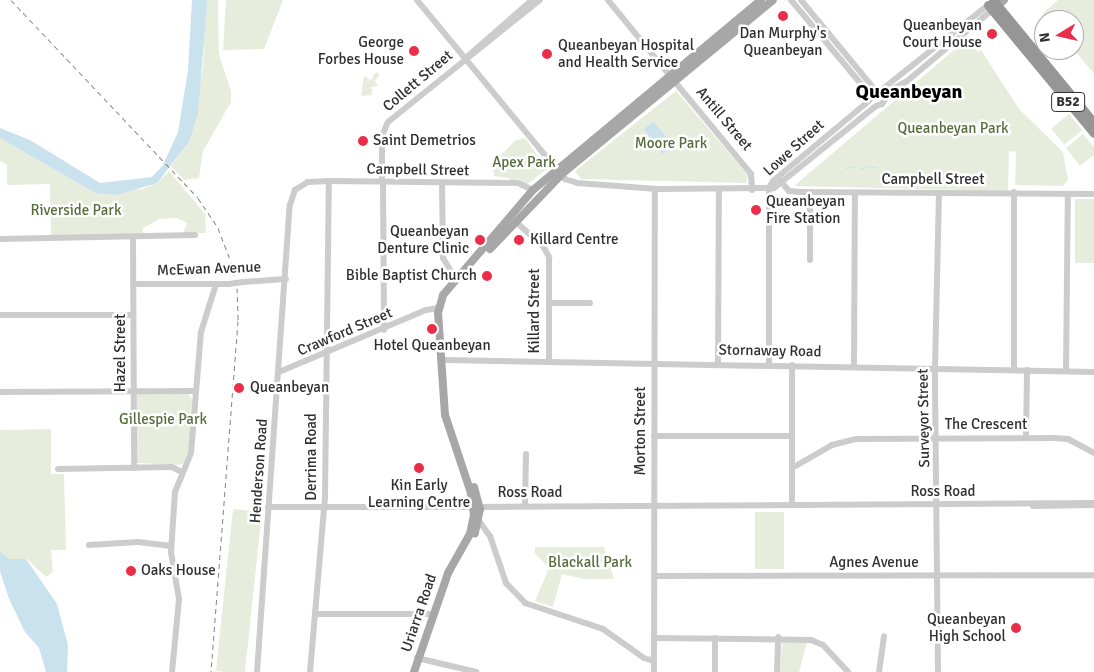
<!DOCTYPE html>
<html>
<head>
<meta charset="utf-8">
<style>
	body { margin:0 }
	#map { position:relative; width:1094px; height:672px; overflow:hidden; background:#fff; font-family:Signika,sans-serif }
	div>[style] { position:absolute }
	.green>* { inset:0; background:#e7eddd; transform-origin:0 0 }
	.water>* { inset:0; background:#c9e2ed }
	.stream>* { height:1px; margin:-0.5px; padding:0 0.5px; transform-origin:0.5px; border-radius:0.5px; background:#c9e2ed }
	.minor>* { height:6px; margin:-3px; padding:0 3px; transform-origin:3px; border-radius:3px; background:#ccc }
	.major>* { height:8px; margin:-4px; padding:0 4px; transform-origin:4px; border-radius:4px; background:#a7a7a7 }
	.highway>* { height:9px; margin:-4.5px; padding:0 4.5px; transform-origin:4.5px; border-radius:4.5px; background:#969696 }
	.rail>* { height:1px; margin-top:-0.5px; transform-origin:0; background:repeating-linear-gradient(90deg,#848484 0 5px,transparent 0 9px) }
	.minor-bridge>* { height:6px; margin:-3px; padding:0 3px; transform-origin:3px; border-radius:3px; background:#ccc }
	.dots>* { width:14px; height:14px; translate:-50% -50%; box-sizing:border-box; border:2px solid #fff; border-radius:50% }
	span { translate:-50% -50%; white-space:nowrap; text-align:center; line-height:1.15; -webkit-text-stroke:5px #fff; paint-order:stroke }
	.shield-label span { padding:1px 4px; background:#fff; border:1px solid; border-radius:4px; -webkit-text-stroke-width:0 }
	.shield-label { font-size:14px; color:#2f2f2f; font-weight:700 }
	.poi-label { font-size:15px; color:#2f2f2f }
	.right { translate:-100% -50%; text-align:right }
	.left { translate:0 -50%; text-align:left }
	.street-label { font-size:15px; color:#2f2f2f }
	.park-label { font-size:15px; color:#566d3b }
	.district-label { font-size:20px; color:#000; font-weight:700 }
	.north { position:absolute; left:1034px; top:10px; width:50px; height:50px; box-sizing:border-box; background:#fff; border:1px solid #acacac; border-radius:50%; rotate:261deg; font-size:14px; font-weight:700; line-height:20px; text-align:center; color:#2f2f2f }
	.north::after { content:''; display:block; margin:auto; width:18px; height:22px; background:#ea2e4a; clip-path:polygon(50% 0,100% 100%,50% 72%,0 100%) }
</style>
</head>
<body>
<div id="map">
	<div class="green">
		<i style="clip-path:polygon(206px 0,218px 0,219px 55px,231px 91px,231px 102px,203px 151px,199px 178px,184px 180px,171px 166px,189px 142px,203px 67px)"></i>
		<i style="clip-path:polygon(226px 0,283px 0,264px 49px,223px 50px)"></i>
		<i style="clip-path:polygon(1058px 0,1094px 0,1094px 74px,1074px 50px,1074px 20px,1049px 20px,1043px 13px)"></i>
		<i style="clip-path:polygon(967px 39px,978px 52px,981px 50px,1019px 109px,1063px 152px,1068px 180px,1063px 186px,1015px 185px,1016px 152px,1009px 151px,1008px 191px,794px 186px)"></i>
		<i style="clip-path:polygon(376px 72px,380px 74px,375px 81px,378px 86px,369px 88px,372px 89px,372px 95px,361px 96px,364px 76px,371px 80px)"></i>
		<i style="clip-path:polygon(676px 91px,748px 175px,746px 183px,581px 179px,575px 171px)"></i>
		<i style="left:1069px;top:114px;width:21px;height:23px;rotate:51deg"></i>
		<i style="clip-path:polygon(1083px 134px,1094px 147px,1094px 155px,1080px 166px,1066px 148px)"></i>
		<i style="clip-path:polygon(0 138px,95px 193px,142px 189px,157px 183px,169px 171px,205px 214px,206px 233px,183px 233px,187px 223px,177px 218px,160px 219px,143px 228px,143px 236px,51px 236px,50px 184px,7px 185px,7px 165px,0 161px)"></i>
		<i style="clip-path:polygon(525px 138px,547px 169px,526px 185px,519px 179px,510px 182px,509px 178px,494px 176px,492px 159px,497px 159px,516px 140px)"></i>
		<i style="left:1075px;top:199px;width:19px;height:64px"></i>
		<i style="clip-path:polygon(187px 393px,192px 399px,189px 449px,184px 462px,180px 465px,137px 463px,137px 394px)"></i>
		<i style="clip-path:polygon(51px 429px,51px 474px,64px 474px,66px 550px,51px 550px,53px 572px,46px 577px,27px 559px,9px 559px,0 551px,0 430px)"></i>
		<i style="left:233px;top:509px;width:29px;height:163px;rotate:6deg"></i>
		<i style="left:755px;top:512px;width:29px;height:57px"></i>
		<i style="clip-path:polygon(535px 547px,604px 547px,614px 579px,584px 579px,562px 574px,553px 607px,535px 601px,549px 568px,535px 553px)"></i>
		<i style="clip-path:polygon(782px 641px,807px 642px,799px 672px,780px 672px)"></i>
	</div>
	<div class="water">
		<i style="clip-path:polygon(192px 0,206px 0,207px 5px,198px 113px,189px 142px,157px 183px,117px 195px,95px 193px,0 138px,0 128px,30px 140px,100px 183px,152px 177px,163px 165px,178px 132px,188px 70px)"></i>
		<i style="clip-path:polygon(653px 122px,674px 145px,663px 154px,644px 129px)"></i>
		<i style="clip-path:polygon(0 551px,9px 559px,26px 559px,57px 604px,68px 645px,67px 672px,46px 672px,39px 648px,25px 632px,9px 599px,0 571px)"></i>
	</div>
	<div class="stream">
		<i style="left:845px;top:168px;width:9px;rotate:-6deg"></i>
		<i style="left:860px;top:169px;width:10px;rotate:-17deg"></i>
		<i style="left:870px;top:166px;width:8px;rotate:14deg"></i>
	</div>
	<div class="minor">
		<i style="left:417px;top:0;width:220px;rotate:50.5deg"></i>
		<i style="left:608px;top:0;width:99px;rotate:50.7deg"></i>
		<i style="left:791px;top:0;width:125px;rotate:50.2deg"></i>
		<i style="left:801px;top:0;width:118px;rotate:50.5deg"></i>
		<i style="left:468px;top:56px;width:85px;rotate:-41.2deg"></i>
		<i style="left:675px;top:82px;width:119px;rotate:50.4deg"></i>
		<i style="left:751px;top:174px;width:16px;rotate:86deg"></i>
		<i style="left:880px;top:91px;width:138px;rotate:-38.5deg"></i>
		<i style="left:562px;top:174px;width:6px;rotate:59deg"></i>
		<i style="left:565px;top:179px;width:13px;rotate:18deg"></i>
		<i style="left:577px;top:183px;width:81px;rotate:4.2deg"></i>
		<i style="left:658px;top:189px;width:116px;rotate:-0.5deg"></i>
		<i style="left:774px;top:188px;width:131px;rotate:-38.8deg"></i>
		<i style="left:876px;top:106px;width:6px;rotate:-18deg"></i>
		<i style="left:882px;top:104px;width:18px;rotate:-56deg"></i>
		<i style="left:892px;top:89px;width:16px;rotate:-27deg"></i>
		<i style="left:906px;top:82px;width:112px;rotate:-39.9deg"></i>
		<i style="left:778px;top:178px;width:17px;rotate:50deg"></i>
		<i style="left:789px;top:191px;width:11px;rotate:5deg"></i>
		<i style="left:800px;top:192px;width:294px;rotate:0.4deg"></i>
		<i style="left:382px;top:182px;width:46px;rotate:-90deg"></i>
		<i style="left:382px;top:136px;width:15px;rotate:-67deg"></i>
		<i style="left:388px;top:122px;width:195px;rotate:-38.8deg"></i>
		<i style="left:383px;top:182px;width:148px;rotate:89.6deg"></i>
		<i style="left:442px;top:183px;width:75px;rotate:89.2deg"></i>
		<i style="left:443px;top:258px;width:17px;rotate:59deg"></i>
		<i style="left:452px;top:273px;width:10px;rotate:90deg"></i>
		<i style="left:769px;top:188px;width:8px;rotate:-60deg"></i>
		<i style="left:773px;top:181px;width:126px;rotate:-39.9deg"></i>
		<i style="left:810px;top:192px;width:68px;rotate:90deg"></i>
		<i style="left:516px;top:222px;width:36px;rotate:42deg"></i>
		<i style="left:543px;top:246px;width:13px;rotate:61deg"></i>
		<i style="left:549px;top:257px;width:104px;rotate:90deg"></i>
		<i style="left:0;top:239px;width:195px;rotate:-1.2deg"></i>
		<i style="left:133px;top:239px;width:229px;rotate:89.7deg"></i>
		<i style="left:243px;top:282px;width:43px;rotate:-4deg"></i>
		<i style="left:133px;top:284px;width:96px"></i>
		<i style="left:549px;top:303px;width:41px"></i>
		<i style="left:0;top:315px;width:133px"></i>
		<i style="left:445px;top:360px;width:649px;rotate:1.06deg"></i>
		<i style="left:718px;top:363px;width:173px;rotate:-89.7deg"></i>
		<i style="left:769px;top:364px;width:176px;rotate:-90deg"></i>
		<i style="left:854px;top:365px;width:172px;rotate:-89.7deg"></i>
		<i style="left:1014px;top:370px;width:178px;rotate:-90deg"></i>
		<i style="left:1066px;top:371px;width:177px;rotate:-89.4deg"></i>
		<i style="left:279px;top:372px;width:160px;rotate:-22.9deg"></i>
		<i style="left:426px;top:310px;width:13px;rotate:-9deg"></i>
		<i style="left:0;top:392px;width:196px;rotate:-0.3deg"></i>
		<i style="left:654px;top:436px;width:138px"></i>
		<i style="left:1026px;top:437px;width:67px;rotate:-89.1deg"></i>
		<i style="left:792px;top:468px;width:46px;rotate:-29.9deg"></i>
		<i style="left:832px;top:445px;width:25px;rotate:-14deg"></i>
		<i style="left:856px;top:439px;width:198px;rotate:-0.3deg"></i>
		<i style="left:1054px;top:438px;width:14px;rotate:4deg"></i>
		<i style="left:1068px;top:439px;width:30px;rotate:28deg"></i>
		<i style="left:58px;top:469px;width:114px;rotate:-1deg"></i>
		<i style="left:172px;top:467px;width:11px;rotate:27deg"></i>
		<i style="left:792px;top:505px;width:140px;rotate:-90deg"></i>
		<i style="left:525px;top:506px;width:52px;rotate:-88.9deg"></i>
		<i style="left:1033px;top:506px;width:61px;rotate:-0.9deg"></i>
		<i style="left:268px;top:507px;width:206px"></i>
		<i style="left:480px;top:507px;width:614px;rotate:-0.37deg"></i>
		<i style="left:479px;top:521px;width:19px;rotate:54deg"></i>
		<i style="left:490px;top:536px;width:50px;rotate:71.2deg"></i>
		<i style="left:506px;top:583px;width:28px;rotate:46deg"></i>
		<i style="left:525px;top:603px;width:82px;rotate:18.4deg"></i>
		<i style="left:603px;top:629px;width:50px;rotate:35.3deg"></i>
		<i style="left:644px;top:658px;width:10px;rotate:17deg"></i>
		<i style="left:89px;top:545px;width:49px;rotate:-3.5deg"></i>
		<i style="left:138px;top:542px;width:33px;rotate:7deg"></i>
		<i style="left:655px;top:576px;width:439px;rotate:-0.1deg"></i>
		<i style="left:315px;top:614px;width:118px"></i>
		<i style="left:654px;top:638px;width:157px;rotate:0.7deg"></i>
		<i style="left:811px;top:640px;width:13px;rotate:23deg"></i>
		<i style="left:823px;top:645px;width:37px;rotate:47deg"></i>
		<i style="left:715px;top:638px;width:34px;rotate:90deg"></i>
		<i style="left:417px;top:658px;width:61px;rotate:13.3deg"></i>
		<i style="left:172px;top:672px;width:73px;rotate:-84.5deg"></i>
		<i style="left:179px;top:599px;width:48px;rotate:-99.7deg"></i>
		<i style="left:171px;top:552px;width:60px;rotate:-86.2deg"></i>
		<i style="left:175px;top:492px;width:42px;rotate:-67.7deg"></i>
		<i style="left:191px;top:453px;width:121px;rotate:-85.3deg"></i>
		<i style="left:201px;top:332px;width:50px;rotate:-72.6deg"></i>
		<i style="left:257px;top:672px;width:468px;rotate:-86deg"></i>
		<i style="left:290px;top:205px;width:16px;rotate:-72deg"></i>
		<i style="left:295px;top:190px;width:15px;rotate:-32deg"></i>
		<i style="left:308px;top:182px;width:21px;rotate:-3deg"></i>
		<i style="left:329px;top:181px;width:189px;rotate:0.6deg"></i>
		<i style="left:518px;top:183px;width:17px;rotate:25deg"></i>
		<i style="left:310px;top:672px;width:177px;rotate:-85.1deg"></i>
		<i style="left:325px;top:496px;width:315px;rotate:-89.3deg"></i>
		<i style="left:654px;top:672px;width:483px;rotate:-89.9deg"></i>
		<i style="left:777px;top:672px;width:35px;rotate:-88deg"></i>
		<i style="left:879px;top:672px;width:36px;rotate:-82deg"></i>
		<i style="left:938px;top:672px;width:304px;rotate:-90.6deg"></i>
		<i style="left:935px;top:368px;width:174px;rotate:-88.7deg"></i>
	</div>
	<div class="major">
		<i style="left:994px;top:9px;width:13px;rotate:-42deg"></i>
		<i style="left:490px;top:249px;width:104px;rotate:-46.2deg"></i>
		<i style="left:562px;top:174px;width:273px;rotate:-39.5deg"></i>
		<i style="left:474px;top:487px;width:23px;rotate:75deg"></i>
		<i style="left:480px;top:509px;width:25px;rotate:102deg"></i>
		<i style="left:414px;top:672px;width:105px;rotate:-71deg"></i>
		<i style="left:448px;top:573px;width:45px;rotate:-60.6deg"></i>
		<i style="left:470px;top:534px;width:19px;rotate:-78deg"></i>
		<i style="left:474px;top:515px;width:22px;rotate:-98deg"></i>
		<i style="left:471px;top:493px;width:82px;rotate:-108.4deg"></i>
		<i style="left:445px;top:415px;width:102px;rotate:-93.9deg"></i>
		<i style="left:438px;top:313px;width:19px;rotate:-74deg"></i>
		<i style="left:443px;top:295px;width:138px;rotate:-49.4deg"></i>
		<i style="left:533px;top:190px;width:297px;rotate:-39.8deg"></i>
	</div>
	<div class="highway">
		<i style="left:993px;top:0;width:159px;rotate:50.6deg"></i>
		<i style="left:988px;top:5px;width:166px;rotate:50.4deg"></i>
	</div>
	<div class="rail">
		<i style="left:11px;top:0;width:272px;rotate:46.6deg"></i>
		<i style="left:198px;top:198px;width:36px;rotate:56deg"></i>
		<i style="left:218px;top:228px;width:36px;rotate:69deg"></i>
		<i style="left:231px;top:262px;width:27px;rotate:77deg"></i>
		<i style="left:237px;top:288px;width:33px;rotate:88deg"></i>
		<i style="left:238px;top:321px;width:352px;rotate:94.4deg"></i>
	</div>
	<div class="minor-bridge">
		<i style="left:229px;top:284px;width:14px;rotate:-8deg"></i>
	</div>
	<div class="dots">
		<i style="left:783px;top:16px;background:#ea2e4a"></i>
		<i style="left:992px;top:34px;background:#ea2e4a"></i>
		<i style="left:414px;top:51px;background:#ea2e4a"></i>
		<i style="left:547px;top:54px;background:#ea2e4a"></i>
		<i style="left:363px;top:141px;background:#ea2e4a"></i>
		<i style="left:756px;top:210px;background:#ea2e4a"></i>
		<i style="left:480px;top:240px;background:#ea2e4a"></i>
		<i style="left:519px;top:240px;background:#ea2e4a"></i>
		<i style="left:487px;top:276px;background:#ea2e4a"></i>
		<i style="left:432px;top:329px;background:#ea2e4a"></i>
		<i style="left:239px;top:388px;background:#ea2e4a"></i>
		<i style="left:419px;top:468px;background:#ea2e4a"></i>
		<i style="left:131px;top:571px;background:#ea2e4a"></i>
		<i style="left:1016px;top:628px;background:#ea2e4a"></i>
	</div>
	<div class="shield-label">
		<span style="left:1068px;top:102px">B52</span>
	</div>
	<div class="poi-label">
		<span class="right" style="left:982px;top:34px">Queanbeyan<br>Court House</span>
		<span style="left:783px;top:42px">Dan Murphy's<br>Queanbeyan</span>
		<span class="right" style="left:404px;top:51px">George<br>Forbes House</span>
		<span class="left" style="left:558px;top:54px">Queanbeyan Hospital<br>and Health Service</span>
		<span class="left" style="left:373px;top:141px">Saint Demetrios</span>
		<span class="left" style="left:766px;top:210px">Queanbeyan<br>Fire Station</span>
		<span class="right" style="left:469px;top:240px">Queanbeyan<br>Denture Clinic</span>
		<span class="left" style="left:530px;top:240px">Killard Centre</span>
		<span class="right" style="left:477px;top:276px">Bible Baptist Church</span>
		<span style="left:432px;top:346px">Hotel Queanbeyan</span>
		<span class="left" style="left:250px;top:388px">Queanbeyan</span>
		<span style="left:419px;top:494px">Kin Early<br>Learning Centre</span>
		<span class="left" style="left:141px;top:571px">Oaks House</span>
		<span class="right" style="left:1006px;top:628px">Queanbeyan<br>High School</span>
	</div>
	<div class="street-label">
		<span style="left:418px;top:81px;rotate:-40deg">Collett Street</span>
		<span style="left:724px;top:119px;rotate:50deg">Antill Street</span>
		<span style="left:794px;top:148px;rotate:-42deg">Lowe Street</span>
		<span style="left:418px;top:170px;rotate:1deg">Campbell Street</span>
		<span style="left:933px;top:180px">Campbell Street</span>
		<span style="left:209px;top:269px;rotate:-2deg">McEwan Avenue</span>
		<span style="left:535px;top:311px;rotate:-90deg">Killard Street</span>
		<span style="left:345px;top:332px;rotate:-23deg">Crawford Street</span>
		<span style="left:770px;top:351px;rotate:1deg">Stornaway Road</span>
		<span style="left:121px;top:353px;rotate:-90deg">Hazel Street</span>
		<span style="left:924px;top:418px;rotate:-91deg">Surveyor Street</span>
		<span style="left:986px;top:425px">The Crescent</span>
		<span style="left:641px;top:431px;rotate:-90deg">Morton Street</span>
		<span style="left:312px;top:457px;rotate:-90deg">Derrima Road</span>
		<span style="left:259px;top:471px;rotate:-86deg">Henderson Road</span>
		<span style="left:943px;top:492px">Ross Road</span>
		<span style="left:530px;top:493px">Ross Road</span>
		<span style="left:874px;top:563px">Agnes Avenue</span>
		<span style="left:419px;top:613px;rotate:-71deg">Uriarra Road</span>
	</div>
	<div class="park-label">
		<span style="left:953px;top:129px">Queanbeyan Park</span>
		<span style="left:671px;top:144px">Moore Park</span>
		<span style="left:524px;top:163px">Apex Park</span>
		<span style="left:76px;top:211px">Riverside Park</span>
		<span style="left:163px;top:420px">Gillespie Park</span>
		<span style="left:590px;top:563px">Blackall Park</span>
	</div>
	<div class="district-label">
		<span style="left:909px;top:91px">Queanbeyan</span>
	</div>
	<div class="north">N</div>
</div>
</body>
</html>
